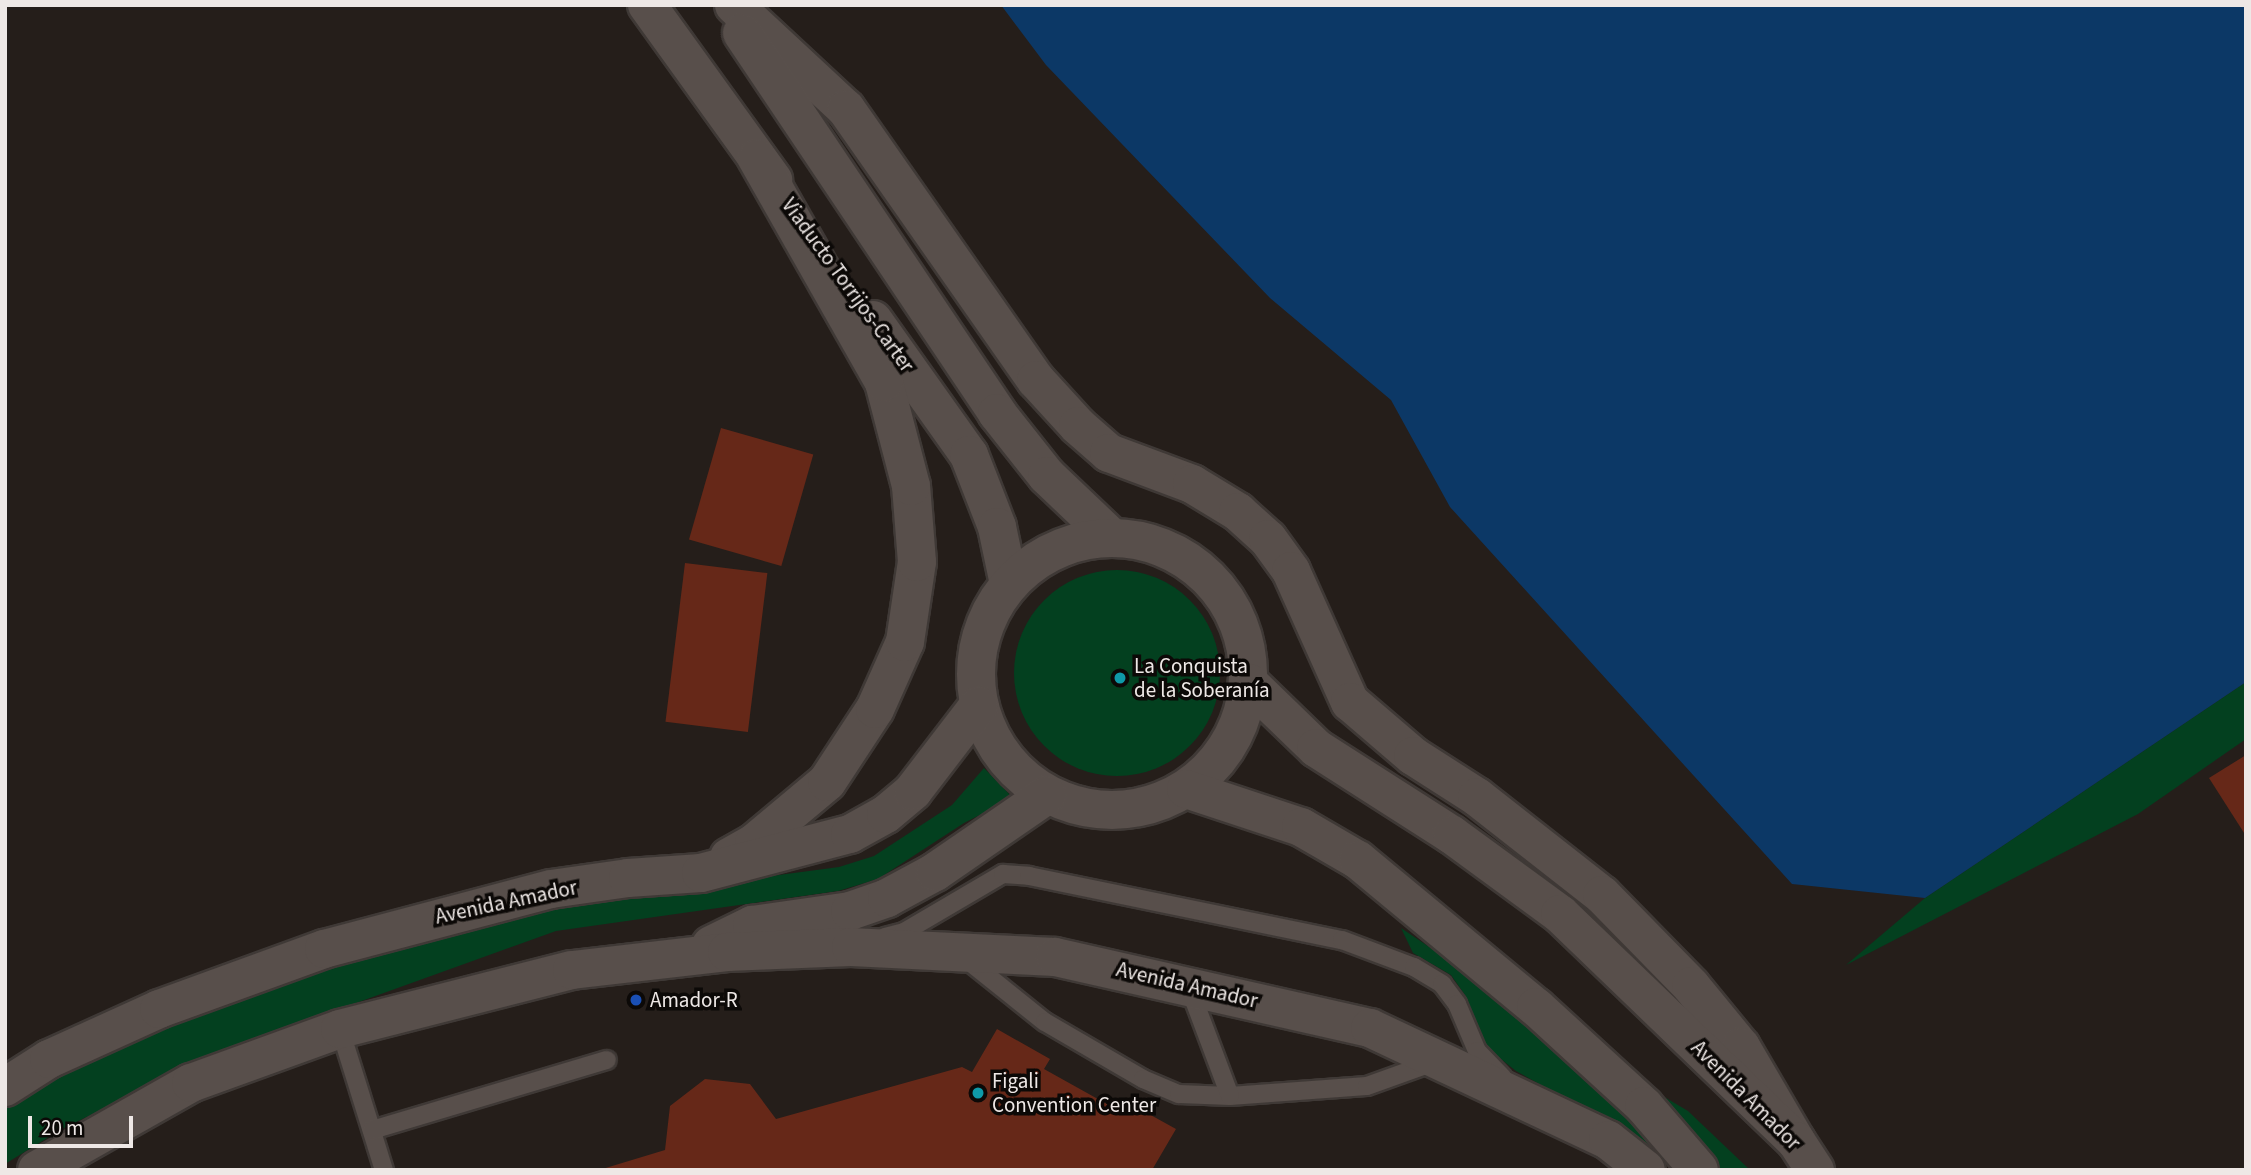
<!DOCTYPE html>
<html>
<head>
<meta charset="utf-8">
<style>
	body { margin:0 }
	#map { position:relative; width:2251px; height:1175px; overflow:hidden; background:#251e1a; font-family:"Source Sans 3",sans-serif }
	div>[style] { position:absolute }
	.green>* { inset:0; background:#03401f }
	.round { border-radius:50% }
	.water>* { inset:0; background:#0c3866 }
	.building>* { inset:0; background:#662818; transform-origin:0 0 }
	.roads { filter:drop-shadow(2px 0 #3f3936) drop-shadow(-2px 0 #3f3936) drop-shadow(0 2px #3f3936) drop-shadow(0 -2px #3f3936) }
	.lane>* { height:18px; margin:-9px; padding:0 9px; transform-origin:9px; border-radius:9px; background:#584f4b }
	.secondary>* { height:38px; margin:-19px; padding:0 19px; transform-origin:19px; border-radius:19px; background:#584f4b }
	.secondary>.ring { margin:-19px; padding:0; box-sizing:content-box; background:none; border:38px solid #584f4b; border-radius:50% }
	.dots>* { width:19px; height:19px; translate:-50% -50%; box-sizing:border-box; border:4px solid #0c0907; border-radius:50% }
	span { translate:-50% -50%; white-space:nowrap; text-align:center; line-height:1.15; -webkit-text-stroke:7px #0c0907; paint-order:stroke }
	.street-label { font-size:21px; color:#eee8e6 }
	.poi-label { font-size:21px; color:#eee8e6 }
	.left { translate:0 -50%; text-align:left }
	.frame { position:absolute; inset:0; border:7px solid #eee8e6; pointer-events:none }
	.scale { position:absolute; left:28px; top:1116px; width:105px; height:32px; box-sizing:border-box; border:4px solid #eee8e6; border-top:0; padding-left:9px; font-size:21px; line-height:24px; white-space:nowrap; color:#eee8e6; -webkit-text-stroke:5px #0c0907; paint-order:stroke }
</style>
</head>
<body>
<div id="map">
	<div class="green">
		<i class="round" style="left:1014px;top:570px;width:206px;height:206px"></i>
		<i style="clip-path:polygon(2246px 682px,2246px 739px,2138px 814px,1846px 965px,1925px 898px)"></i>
		<i style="clip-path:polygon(984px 768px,1013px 798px,964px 823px,878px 879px,838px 891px,556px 931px,220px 1052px,62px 1129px,5px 1164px,5px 1105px,44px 1080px,302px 969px,539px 907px,839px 867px,874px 856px,952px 805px)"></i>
		<i style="clip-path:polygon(1401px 928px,1560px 1035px,1688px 1111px,1750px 1170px,1676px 1170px,1622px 1130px,1516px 1071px,1487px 1048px,1465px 995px,1451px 975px,1413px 953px)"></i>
	</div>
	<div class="water">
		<i style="clip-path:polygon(1001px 5px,2246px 5px,2246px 682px,1925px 898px,1792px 884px,1450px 507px,1391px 400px,1270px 298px,1046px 65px)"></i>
	</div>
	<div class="building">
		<i style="left:721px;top:428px;width:96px;height:116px;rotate:16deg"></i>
		<i style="left:685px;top:563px;width:83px;height:160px;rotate:7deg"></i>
		<i style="clip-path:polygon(2246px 755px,2246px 836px,2209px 778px)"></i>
		<i style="clip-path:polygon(997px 1029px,1050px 1059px,1044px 1069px,1123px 1113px,1129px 1103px,1176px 1129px,1152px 1170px,599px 1170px,665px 1150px,670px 1106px,705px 1079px,750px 1084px,776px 1119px,962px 1067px,972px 1072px)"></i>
	</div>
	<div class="roads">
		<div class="lane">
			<i style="left:885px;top:937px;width:20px;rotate:-15deg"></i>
			<i style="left:904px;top:932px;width:115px;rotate:-30.4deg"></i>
			<i style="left:1003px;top:874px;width:26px;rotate:4deg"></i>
			<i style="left:1029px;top:876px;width:319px;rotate:11.6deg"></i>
			<i style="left:1342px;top:940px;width:77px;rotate:20.6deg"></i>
			<i style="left:1414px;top:967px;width:33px;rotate:31deg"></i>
			<i style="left:1442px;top:984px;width:25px;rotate:53deg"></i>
			<i style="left:1457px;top:1004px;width:51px;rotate:66.9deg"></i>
			<i style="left:1477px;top:1051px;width:37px;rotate:46deg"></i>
			<i style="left:965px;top:958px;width:102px;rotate:38.7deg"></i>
			<i style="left:1045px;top:1022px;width:113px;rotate:30.2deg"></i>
			<i style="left:1143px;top:1079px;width:39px;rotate:23deg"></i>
			<i style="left:1179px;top:1094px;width:51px;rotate:2.2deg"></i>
			<i style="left:1230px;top:1096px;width:137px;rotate:-4.2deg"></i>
			<i style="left:1367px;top:1086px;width:71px;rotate:-19.7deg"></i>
			<i style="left:1189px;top:987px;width:116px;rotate:69.4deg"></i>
			<i style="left:340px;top:1029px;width:148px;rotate:72.7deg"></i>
			<i style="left:372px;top:1130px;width:245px;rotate:-16.6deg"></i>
		</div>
		<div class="secondary">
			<i style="left:647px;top:5px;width:216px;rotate:54.2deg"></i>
			<i style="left:734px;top:5px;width:153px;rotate:42.9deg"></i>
			<i style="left:846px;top:109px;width:331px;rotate:55deg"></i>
			<i style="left:1036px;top:380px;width:62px;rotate:47.6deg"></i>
			<i style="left:1078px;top:426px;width:41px;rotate:41.1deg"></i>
			<i style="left:1109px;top:453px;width:89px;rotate:20.5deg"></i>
			<i style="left:1192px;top:484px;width:54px;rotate:31.3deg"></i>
			<i style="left:1238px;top:512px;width:40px;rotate:42deg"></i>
			<i style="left:1268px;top:539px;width:39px;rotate:54deg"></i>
			<i style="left:1291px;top:571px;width:144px;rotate:65.8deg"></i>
			<i style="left:1350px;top:702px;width:83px;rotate:40.6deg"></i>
			<i style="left:1413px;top:756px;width:76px;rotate:32.6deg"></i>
			<i style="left:1477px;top:797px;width:159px;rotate:38.1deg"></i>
			<i style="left:1602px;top:895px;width:127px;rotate:45.6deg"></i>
			<i style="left:1691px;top:986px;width:79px;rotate:50.7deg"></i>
			<i style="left:1741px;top:1047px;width:109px;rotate:59.7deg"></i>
			<i style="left:742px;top:33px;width:458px;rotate:56.1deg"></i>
			<i style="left:997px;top:413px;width:80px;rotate:51.6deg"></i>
			<i style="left:1047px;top:476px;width:90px;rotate:43.6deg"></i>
			<i style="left:873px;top:320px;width:166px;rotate:54.6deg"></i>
			<i style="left:969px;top:455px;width:77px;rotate:68.7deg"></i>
			<i style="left:997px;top:527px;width:58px;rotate:78.1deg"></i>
			<i class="ring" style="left:976px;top:538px;width:234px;height:234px"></i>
			<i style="left:1249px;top:683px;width:93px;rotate:44.1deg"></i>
			<i style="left:1316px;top:748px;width:161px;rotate:32.6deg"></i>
			<i style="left:1452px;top:835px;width:134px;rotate:36.2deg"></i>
			<i style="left:1560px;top:914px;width:327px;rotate:43.9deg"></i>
			<i style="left:1796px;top:1141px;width:35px;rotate:57deg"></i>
			<i style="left:1186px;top:789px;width:121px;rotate:18.3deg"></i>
			<i style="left:1301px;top:827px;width:66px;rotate:30.1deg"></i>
			<i style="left:1358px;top:860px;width:231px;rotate:39.6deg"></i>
			<i style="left:1536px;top:1007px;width:147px;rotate:42.5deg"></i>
			<i style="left:1644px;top:1106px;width:84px;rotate:49.3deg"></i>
			<i style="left:729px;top:857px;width:29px;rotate:-29deg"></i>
			<i style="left:754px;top:843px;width:95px;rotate:-39.9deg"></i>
			<i style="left:827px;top:782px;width:87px;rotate:-56.7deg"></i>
			<i style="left:875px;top:709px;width:73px;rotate:-65.9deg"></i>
			<i style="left:905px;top:642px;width:81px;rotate:-81.5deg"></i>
			<i style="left:917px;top:562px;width:76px;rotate:-94.5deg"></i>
			<i style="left:911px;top:486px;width:107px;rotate:-104.6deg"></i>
			<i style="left:884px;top:382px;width:257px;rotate:-119.6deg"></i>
			<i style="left:711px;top:945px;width:46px;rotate:-26deg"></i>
			<i style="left:752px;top:925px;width:99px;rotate:-8.1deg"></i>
			<i style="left:850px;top:911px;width:39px;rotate:-19deg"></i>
			<i style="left:887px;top:898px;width:55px;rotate:-28.4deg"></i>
			<i style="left:935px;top:872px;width:136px;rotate:-34.5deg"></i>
			<i style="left:5px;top:1087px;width:52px;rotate:-32.5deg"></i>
			<i style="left:49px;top:1059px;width:121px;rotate:-24.4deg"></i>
			<i style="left:159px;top:1009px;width:176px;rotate:-20deg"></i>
			<i style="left:324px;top:949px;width:235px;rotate:-14.8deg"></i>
			<i style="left:551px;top:889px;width:78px;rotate:-8.1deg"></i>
			<i style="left:628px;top:878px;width:73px;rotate:-3.9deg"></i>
			<i style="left:701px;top:873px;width:154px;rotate:-14.7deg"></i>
			<i style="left:850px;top:834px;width:41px;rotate:-29.1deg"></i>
			<i style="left:886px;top:814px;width:35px;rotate:-40deg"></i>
			<i style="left:913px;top:791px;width:108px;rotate:-52.5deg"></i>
			<i style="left:37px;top:1170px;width:177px;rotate:-29.5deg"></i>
			<i style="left:191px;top:1083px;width:158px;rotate:-19.9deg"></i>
			<i style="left:340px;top:1029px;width:239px;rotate:-14.3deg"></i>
			<i style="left:572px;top:970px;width:156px;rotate:-6.6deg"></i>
			<i style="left:727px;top:952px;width:124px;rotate:-2.3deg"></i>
			<i style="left:851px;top:947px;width:204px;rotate:2.8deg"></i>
			<i style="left:1055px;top:957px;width:323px;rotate:12.7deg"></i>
			<i style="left:1370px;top:1028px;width:263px;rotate:25.2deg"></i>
			<i style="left:1608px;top:1140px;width:48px;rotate:38.3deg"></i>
		</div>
	</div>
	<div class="dots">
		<i style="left:1120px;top:678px;background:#0f9aa8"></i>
		<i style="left:636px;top:1000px;background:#1a4fb4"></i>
		<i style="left:978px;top:1093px;background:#0f9aa8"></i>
	</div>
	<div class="street-label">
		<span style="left:848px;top:285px;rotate:54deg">Viaducto Torrijos-Carter</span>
		<span style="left:506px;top:902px;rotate:-12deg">Avenida Amador</span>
		<span style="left:1187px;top:985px;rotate:13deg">Avenida Amador</span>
		<span style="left:1746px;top:1095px;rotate:45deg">Avenida Amador</span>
	</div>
	<div class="poi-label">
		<span class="left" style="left:1134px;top:678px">La Conquista<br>de la Soberanía</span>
		<span class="left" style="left:650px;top:1000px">Amador-R</span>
		<span class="left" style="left:992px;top:1093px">Figali<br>Convention Center</span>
	</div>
	<div class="frame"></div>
	<div class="scale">20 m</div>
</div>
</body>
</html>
